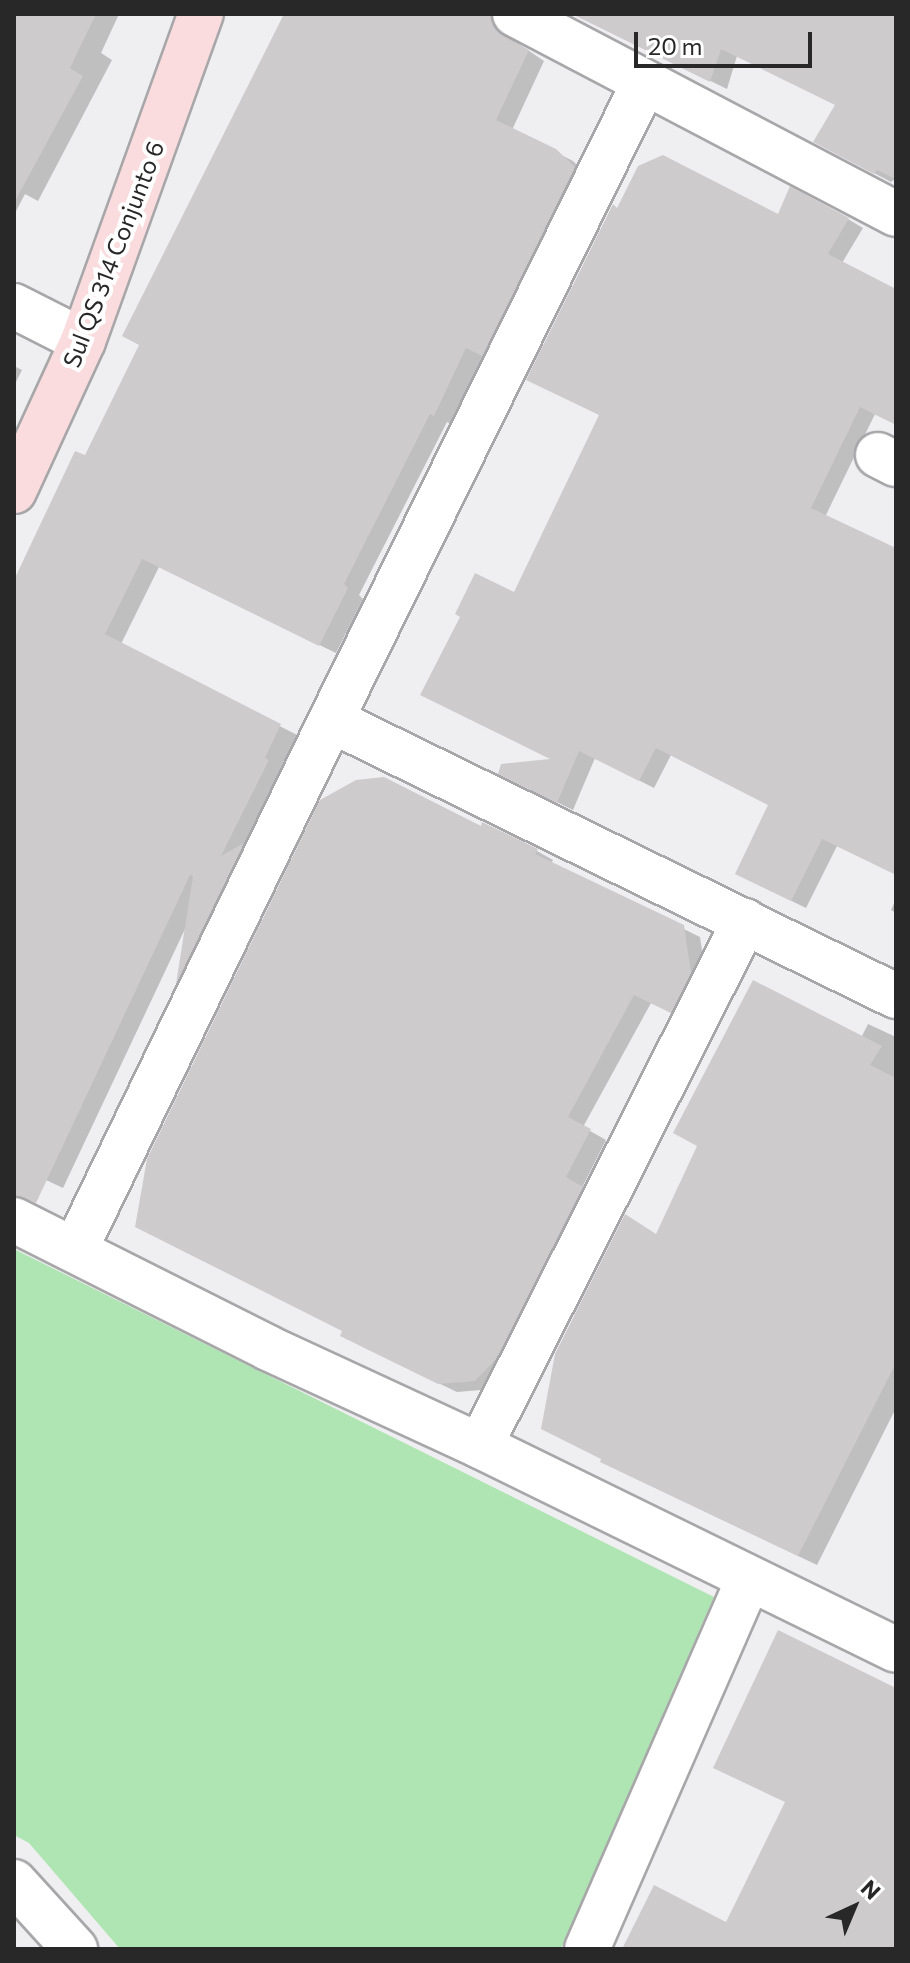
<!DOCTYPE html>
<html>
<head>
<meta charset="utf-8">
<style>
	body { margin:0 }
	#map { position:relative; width:910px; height:1963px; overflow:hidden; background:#efeff1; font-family:Commissioner,sans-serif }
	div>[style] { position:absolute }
	.green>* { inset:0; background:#afe5b2 }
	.shadow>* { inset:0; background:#0003 }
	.building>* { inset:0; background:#cdcbcc }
	.roads { filter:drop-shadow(2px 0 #a7a7a9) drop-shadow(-2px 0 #a7a7a9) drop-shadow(0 2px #a7a7a9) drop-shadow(0 -2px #a7a7a9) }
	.street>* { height:44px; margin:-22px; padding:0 22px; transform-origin:22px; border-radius:22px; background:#fff }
	.secondary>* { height:44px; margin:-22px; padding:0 22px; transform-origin:22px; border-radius:22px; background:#fbdcde }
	span { translate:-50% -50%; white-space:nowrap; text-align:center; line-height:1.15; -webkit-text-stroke:8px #fff; paint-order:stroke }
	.street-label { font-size:24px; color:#282829 }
	.frame { position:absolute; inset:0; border:16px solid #282829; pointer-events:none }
	.north { position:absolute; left:814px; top:1867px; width:80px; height:80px; -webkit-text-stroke:6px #fff; paint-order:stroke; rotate:44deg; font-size:22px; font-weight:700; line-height:32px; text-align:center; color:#282829 }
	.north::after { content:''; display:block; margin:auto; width:28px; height:36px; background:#282829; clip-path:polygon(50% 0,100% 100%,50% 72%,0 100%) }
	.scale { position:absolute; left:634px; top:32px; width:178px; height:36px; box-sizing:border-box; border:4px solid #282829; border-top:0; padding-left:10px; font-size:24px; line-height:28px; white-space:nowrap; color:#282829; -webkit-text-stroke:6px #fff; paint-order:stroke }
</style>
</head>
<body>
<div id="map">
	<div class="green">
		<i style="clip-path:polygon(14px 1249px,714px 1597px,561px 1949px,120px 1949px,29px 1843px,14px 1835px)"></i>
	</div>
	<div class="shadow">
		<i style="clip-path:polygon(14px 14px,119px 14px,101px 53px,112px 60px,38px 201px,25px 194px,14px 215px)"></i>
		<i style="clip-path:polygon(286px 14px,508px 14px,506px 26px,510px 38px,544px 61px,512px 130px,573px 161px,590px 178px,499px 364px,483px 356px,451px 424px,447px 422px,359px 595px,363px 599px,336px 653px,159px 567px,121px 644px,297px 735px,280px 769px,284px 771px,193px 992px,178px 983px,185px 929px,63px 1188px,14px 1165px,14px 602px,141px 345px)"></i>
		<i style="clip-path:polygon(573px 14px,896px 14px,896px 178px,891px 182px,832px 151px,837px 105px,737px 56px,727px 89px)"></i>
		<i style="clip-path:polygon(619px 210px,848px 219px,863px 228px,842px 263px,896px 291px,896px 424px,875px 414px,825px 517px,896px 550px,896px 874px,837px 846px,806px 908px,753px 882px,770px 805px,671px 755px,654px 788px,595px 758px,573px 810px,516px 782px,555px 760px,515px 595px,600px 417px)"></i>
		<i style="clip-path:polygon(14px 366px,22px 370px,14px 386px)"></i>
		<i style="clip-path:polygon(482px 829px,537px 851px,553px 860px,551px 864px,700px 937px,707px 983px,688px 1021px,651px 1003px,583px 1127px,606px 1140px,582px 1188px,598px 1198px,492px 1389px,457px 1392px,359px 1345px)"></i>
		<i style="clip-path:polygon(896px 899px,896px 913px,891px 910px)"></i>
		<i style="clip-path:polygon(868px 1024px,896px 1037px,896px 1408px,817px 1565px,620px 1471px,658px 1236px,861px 1038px)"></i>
	</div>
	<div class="building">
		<i style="clip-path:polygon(14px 14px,96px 14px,70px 68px,83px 76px,14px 203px)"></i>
		<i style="clip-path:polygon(284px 14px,490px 14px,494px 27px,503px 36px,529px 50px,496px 120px,556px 149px,575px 167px,482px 356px,466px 348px,434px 416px,430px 414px,344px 584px,348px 588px,319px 646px,142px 559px,105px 634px,281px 724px,265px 758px,269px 760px,221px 856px,244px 843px,176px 984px,193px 876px,190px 875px,36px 1203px,14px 1195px,14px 580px,75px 451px,85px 455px,139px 345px,122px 336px)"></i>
		<i style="clip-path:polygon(572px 14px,896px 14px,896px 179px,877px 170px,874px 174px,813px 142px,835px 105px,721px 49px,710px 82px)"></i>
		<i style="clip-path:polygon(663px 155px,778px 214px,790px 186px,849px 218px,828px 254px,896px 289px,896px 425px,860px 407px,811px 508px,896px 548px,896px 875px,822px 839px,791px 901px,735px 874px,768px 805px,656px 748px,639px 781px,579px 751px,557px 803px,498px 774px,501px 764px,550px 759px,420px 695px,460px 617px,455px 614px,475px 573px,514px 592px,599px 415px,526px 380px,613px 204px,617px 208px,638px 166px)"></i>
		<i style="clip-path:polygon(384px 777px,481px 826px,482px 822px,538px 849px,535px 854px,684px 925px,691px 973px,671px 1013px,634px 995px,568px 1117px,591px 1129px,566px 1177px,583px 1187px,496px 1359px,475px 1381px,438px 1384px,340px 1336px,342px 1331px,135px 1227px,147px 1159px,320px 800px,356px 780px)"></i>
		<i style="clip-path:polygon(753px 980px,882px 1046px,870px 1065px,896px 1078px,896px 1363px,798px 1556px,600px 1462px,601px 1459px,541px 1429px,555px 1354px,625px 1214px,656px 1234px,697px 1146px,673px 1133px)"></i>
		<i style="clip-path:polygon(778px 1630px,896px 1688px,896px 1949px,622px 1949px,654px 1885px,726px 1922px,785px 1802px,713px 1768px)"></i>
	</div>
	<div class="roads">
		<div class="street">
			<i style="left:515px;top:14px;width:430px;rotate:27.7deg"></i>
			<i style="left:14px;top:306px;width:77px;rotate:26.9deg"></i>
			<i style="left:878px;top:455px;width:20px;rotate:27deg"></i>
			<i style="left:331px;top:720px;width:710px;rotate:-63.83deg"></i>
			<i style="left:14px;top:1220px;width:284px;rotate:26.7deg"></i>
			<i style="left:268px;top:1348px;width:234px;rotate:24.8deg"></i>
			<i style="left:480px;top:1446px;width:463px;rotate:26.1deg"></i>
			<i style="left:75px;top:1250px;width:589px;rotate:-64.22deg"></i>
			<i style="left:331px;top:720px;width:629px;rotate:26.04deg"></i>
			<i style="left:480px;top:1446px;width:588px;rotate:-63.22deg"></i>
			<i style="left:14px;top:1882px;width:91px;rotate:47.7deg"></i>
			<i style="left:587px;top:1949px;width:404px;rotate:-66.4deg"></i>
		</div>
		<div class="secondary">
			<i style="left:14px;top:491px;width:165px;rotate:-65.3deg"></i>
			<i style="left:83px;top:341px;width:348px;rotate:-70.2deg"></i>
		</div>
	</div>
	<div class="street-label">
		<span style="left:113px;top:254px;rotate:-69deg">Sul QS 314 Conjunto 6</span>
	</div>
	<div class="frame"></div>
	<div class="north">N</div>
	<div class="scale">20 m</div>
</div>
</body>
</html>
